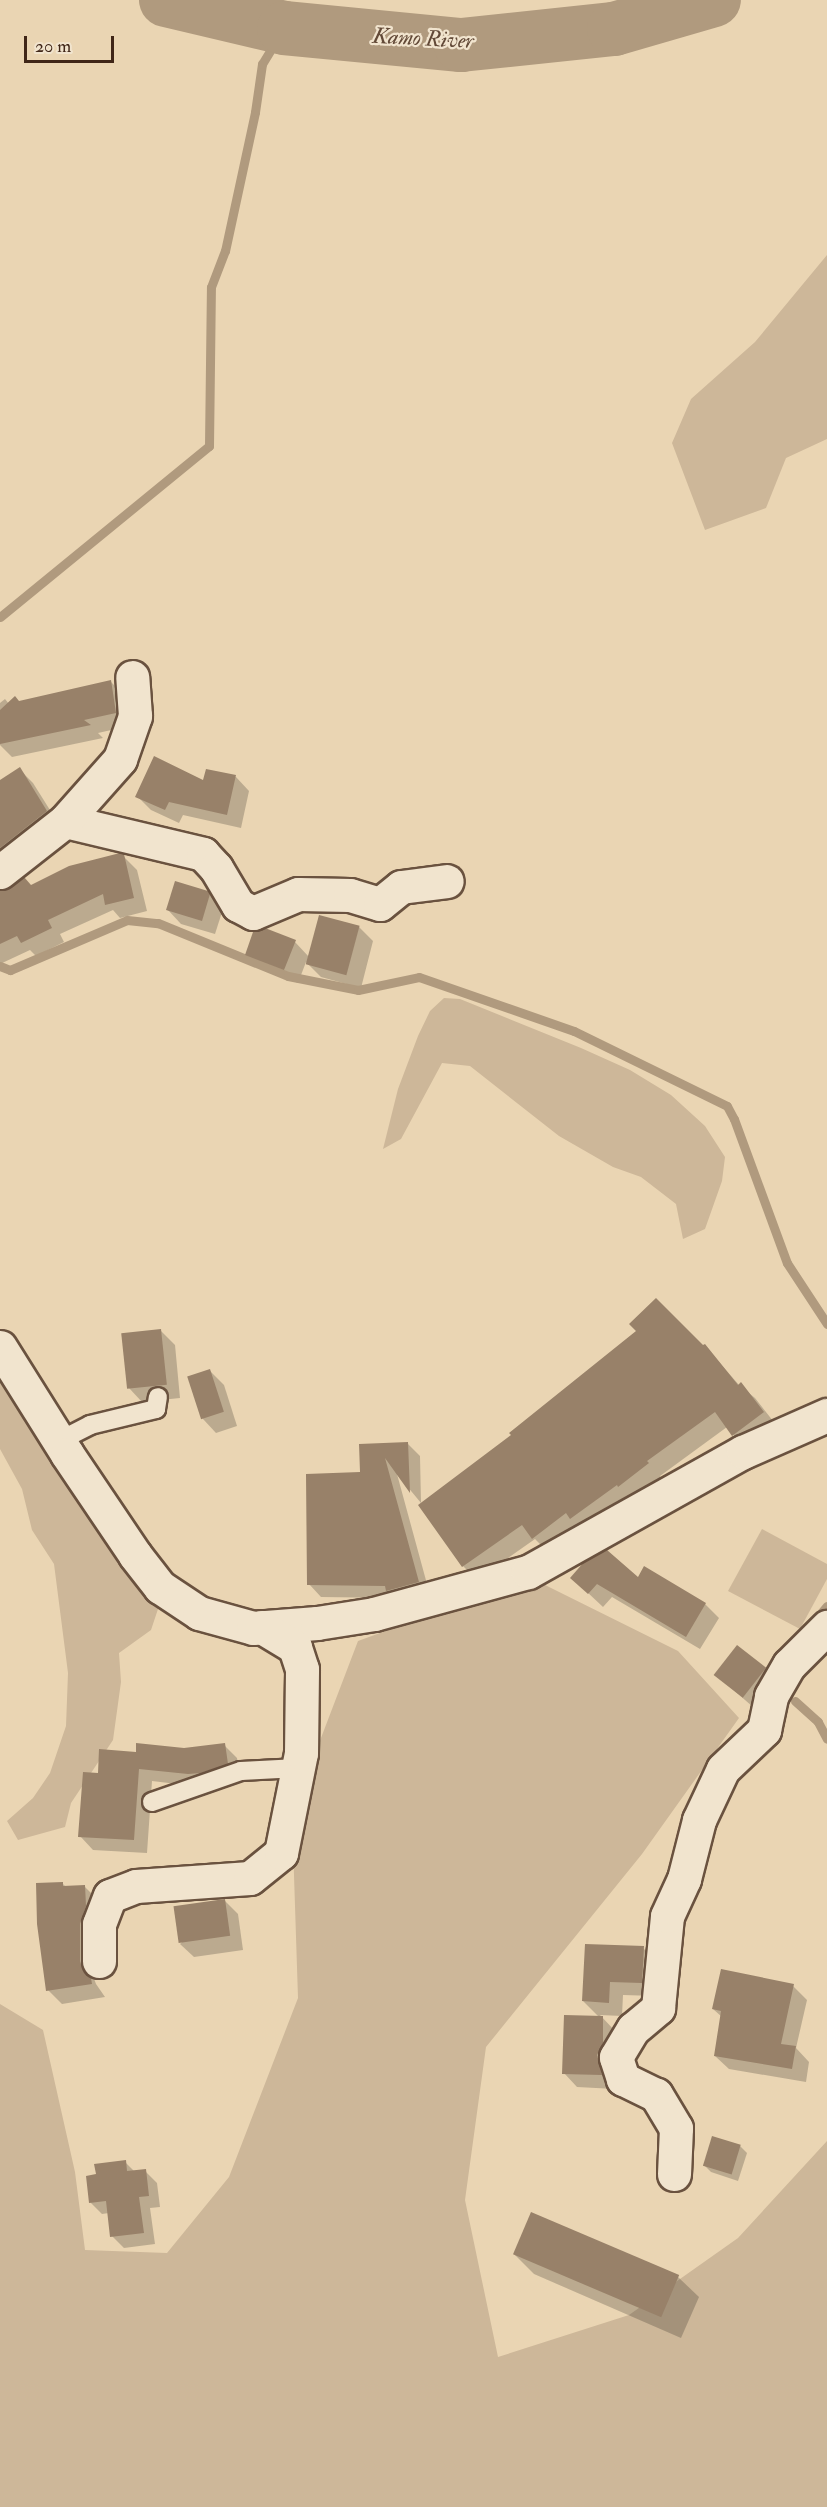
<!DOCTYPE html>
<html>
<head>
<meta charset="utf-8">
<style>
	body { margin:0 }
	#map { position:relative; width:827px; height:2507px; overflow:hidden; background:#ead5b3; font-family:"IM FELL Double Pica",serif }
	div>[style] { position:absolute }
	.green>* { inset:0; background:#cdb799 }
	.shadow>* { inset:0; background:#0003 }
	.stream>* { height:9px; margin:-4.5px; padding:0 4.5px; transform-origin:4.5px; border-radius:4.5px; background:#b09a7e }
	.river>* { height:54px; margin:-27px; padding:0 27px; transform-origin:27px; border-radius:27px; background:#b09a7e }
	.building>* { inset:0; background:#988169; transform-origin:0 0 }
	.roads { filter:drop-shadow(2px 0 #6a523f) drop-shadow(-2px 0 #6a523f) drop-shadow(0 2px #6a523f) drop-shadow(0 -2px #6a523f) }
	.service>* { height:18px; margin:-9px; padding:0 9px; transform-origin:9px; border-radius:9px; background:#f1e4ce }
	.minor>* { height:33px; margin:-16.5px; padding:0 16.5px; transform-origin:16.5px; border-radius:16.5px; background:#f1e4ce }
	span { translate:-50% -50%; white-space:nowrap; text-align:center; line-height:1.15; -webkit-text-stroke:4.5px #f1e4ce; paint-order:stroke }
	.water-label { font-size:22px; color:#624937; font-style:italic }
	.scale { position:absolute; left:24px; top:36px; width:90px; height:27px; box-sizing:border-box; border:3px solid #402618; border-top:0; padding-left:8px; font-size:18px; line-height:21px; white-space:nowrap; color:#402618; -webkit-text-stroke:4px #f1e4ce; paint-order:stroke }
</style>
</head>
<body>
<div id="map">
	<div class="green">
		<i style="clip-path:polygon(827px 255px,827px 439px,786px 458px,766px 508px,705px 530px,672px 443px,691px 399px,755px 342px)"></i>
		<i style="clip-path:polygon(444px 998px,460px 999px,581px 1048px,630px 1070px,671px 1095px,705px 1126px,725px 1157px,722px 1181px,705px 1229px,683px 1239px,676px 1204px,641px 1177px,613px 1167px,559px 1136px,470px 1066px,442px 1063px,401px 1139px,383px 1149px,398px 1089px,418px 1036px,430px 1011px)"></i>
		<i style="clip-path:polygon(0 1370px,159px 1606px,151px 1630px,119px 1653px,121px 1682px,113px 1740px,71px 1803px,65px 1827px,18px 1840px,7px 1821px,33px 1798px,50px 1773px,66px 1726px,68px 1673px,54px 1564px,32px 1530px,22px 1489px,0 1449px)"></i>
		<i style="clip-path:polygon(762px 1529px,827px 1564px,827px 1579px,800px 1629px,728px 1591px)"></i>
		<i style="clip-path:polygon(543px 1584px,678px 1651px,739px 1718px,642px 1854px,486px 2047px,465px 2200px,498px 2357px,629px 2315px,738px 2238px,827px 2141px,827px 2507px,0 2507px,0 2004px,43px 2030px,75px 2172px,85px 2250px,167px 2253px,229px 2177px,298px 1998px,292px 1814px,358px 1641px,449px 1608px)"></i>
	</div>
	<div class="shadow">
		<i style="clip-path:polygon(111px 682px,125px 696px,129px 726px,98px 733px,103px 738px,12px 757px,0 745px,0 703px,5px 699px,9px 704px,19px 702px)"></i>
		<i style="clip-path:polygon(19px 769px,33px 783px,60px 826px,0 875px,0 797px)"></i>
		<i style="clip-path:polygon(207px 771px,236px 777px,249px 791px,241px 828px,183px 815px,179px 823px,151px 810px,137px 796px,205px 782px)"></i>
		<i style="clip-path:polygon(123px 856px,137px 870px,147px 911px,120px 918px,113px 910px,60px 934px,64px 942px,36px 956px,30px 950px,0 964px,0 890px,31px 887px)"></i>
		<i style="clip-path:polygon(207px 892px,223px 909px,215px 934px,181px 924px,168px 910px)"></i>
		<i style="clip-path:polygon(359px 927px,373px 941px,361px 988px,321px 977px,306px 962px,298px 983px,260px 968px,246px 954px,295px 942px,309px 957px)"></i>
		<i style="clip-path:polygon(161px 1331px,175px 1345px,180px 1398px,142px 1402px,129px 1388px)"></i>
		<i style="clip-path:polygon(705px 1346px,739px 1385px,755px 1398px,777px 1426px,747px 1449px,727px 1427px,660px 1476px,661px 1478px,633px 1500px,547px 1551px,535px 1539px,477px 1580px,463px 1566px)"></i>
		<i style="clip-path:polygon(210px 1371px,224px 1385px,237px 1426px,216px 1433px,203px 1419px)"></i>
		<i style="clip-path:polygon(408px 1444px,420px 1456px,421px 1503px,397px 1474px,430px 1595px,395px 1598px,321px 1597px,309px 1584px,362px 1473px,361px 1445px)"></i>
		<i style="clip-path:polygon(607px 1551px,638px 1580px,705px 1604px,719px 1618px,700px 1649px,612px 1597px,603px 1607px,586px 1591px)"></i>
		<i style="clip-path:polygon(765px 1669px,778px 1683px,760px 1713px,715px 1674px)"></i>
		<i style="clip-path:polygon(224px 1745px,237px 1758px,240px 1777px,202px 1787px,152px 1781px,147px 1853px,93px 1850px,80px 1836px,100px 1775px,137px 1754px)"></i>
		<i style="clip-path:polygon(62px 1883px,66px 1887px,84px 1886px,98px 1900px,93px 1976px,96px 1984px,105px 1997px,62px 2004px,48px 1990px)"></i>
		<i style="clip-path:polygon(224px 1900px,238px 1914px,243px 1950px,194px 1957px,180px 1944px)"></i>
		<i style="clip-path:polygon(643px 1948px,657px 1962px,655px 1996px,623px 1995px,622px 2016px,600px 2015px,616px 2032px,615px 2089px,577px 2087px,564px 2073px,600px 2018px,583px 2001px)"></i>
		<i style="clip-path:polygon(793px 1986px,807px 2000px,796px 2048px,809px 2062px,806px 2082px,729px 2069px,715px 2056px,722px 2017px,713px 2009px)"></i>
		<i style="clip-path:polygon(740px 2146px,747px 2153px,738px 2181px,711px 2172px,704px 2165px)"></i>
		<i style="clip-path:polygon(125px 2162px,135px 2172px,145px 2171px,157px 2183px,160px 2207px,150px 2208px,155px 2244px,124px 2248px,112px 2236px,109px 2213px,102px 2214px,90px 2202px,97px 2176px)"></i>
		<i style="clip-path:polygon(514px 2254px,678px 2277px,699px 2297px,681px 2338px,534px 2274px)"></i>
	</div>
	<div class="stream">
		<i style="left:0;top:617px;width:270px;rotate:-39.3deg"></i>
		<i style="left:209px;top:446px;width:159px;rotate:-89.3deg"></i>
		<i style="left:211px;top:287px;width:39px;rotate:-69deg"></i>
		<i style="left:225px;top:251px;width:142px;rotate:-77.8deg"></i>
		<i style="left:255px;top:112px;width:49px;rotate:-81.7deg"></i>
		<i style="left:262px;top:64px;width:42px;rotate:-58.6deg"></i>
		<i style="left:0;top:966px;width:11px;rotate:22deg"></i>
		<i style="left:10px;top:970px;width:127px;rotate:-23.1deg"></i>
		<i style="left:127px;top:920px;width:31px;rotate:6deg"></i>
		<i style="left:158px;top:923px;width:140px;rotate:22.2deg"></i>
		<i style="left:288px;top:976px;width:71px;rotate:11.3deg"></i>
		<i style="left:358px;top:990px;width:62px;rotate:-12deg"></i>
		<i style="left:419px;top:977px;width:164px;rotate:19.2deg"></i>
		<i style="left:574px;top:1031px;width:170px;rotate:26.1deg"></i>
		<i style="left:727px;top:1106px;width:15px;rotate:62deg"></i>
		<i style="left:734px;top:1119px;width:153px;rotate:69.8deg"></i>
		<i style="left:787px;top:1263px;width:73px;rotate:56.7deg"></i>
		<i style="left:816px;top:1619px;width:17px;rotate:-50deg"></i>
		<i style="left:795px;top:1701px;width:31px;rotate:42deg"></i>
		<i style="left:818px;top:1722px;width:19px;rotate:62deg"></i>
	</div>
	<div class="river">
		<i style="left:166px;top:0;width:121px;rotate:13.3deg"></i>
		<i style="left:284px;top:28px;width:178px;rotate:5.5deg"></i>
		<i style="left:461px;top:45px;width:154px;rotate:-6deg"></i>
		<i style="left:614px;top:29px;width:104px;rotate:-16.2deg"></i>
	</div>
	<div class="building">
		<i style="clip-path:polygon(111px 680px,116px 713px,84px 720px,91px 725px,0 744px,0 710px,15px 696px,19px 701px)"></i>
		<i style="clip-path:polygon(154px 756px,203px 780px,206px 769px,236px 775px,227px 815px,169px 802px,165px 810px,135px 797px)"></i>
		<i style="clip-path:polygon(20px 767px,47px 811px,0 848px,0 780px)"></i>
		<i style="clip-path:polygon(120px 853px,124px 854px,134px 898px,105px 905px,103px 894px,48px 920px,52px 928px,21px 943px,17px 936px,0 944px,0 890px,11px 887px,24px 877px,31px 885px,69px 866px)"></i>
		<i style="clip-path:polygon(175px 881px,208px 891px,210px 894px,202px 921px,166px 910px)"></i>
		<i style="left:319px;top:915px;width:42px;height:51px;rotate:15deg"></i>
		<i style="clip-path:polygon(265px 928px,296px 940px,284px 970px,245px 955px,253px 932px)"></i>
		<i style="clip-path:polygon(656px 1298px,703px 1345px,705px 1344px,738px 1385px,741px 1382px,764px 1412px,732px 1436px,715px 1412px,647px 1461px,649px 1463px,618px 1487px,617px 1485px,570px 1519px,566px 1513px,532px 1539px,522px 1525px,462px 1567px,418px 1505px,511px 1435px,509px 1433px,636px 1331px,629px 1324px)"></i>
		<i style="left:161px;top:1329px;width:56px;height:40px;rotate:84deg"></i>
		<i style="left:210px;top:1369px;width:45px;height:24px;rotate:72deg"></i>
		<i style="clip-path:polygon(408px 1442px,410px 1493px,385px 1458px,419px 1582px,386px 1591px,385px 1586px,307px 1585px,306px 1474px,360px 1472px,359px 1444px)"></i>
		<i style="clip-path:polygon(607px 1550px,638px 1577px,644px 1566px,706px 1603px,686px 1637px,597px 1584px,588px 1594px,570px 1578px,584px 1562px)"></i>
		<i style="left:737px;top:1645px;width:37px;height:38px;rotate:38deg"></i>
		<i style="clip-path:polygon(136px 1743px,184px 1748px,225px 1743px,228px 1764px,201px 1773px,188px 1774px,139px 1769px,134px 1840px,78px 1837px,83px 1772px,98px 1773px,99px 1749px,136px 1752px)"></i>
		<i style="clip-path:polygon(63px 1882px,63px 1886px,85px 1885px,86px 1906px,80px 1924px,80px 1961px,83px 1970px,91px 1978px,92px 1984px,46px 1991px,37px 1924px,36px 1883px)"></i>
		<i style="left:225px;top:1899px;width:37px;height:52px;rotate:82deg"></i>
		<i style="clip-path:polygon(585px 1944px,644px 1946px,642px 1983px,610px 1982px,609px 2003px,582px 2001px)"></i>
		<i style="clip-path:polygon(721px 1969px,794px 1984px,781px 2044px,796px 2046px,792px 2069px,714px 2056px,721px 2011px,712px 2009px)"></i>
		<i style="clip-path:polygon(564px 2015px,603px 2016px,603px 2043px,597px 2055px,602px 2075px,562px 2074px)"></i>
		<i style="left:712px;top:2136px;width:30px;height:31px;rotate:17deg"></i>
		<i style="clip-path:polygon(126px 2160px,127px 2171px,146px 2169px,149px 2196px,139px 2197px,144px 2233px,110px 2237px,106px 2201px,89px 2203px,86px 2176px,96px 2174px,94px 2164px)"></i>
		<i style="left:531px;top:2212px;width:161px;height:46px;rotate:23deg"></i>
	</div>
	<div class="roads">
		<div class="service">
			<i style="left:59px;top:1441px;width:35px;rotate:-27deg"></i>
			<i style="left:90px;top:1425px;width:68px;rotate:-13.6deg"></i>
			<i style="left:156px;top:1409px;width:12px;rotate:-81deg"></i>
			<i style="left:152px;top:1802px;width:94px;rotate:-19.2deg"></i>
			<i style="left:241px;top:1771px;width:57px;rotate:-3deg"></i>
		</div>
		<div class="minor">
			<i style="left:65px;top:821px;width:142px;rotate:13.4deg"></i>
			<i style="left:203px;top:854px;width:19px;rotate:47deg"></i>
			<i style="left:216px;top:868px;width:43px;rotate:59.3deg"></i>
			<i style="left:238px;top:905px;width:17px;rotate:28deg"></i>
			<i style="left:253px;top:913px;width:49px;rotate:-22.9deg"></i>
			<i style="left:298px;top:894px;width:52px;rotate:1.1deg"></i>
			<i style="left:350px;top:895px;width:31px;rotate:17deg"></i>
			<i style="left:380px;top:904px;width:27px;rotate:-39deg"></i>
			<i style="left:401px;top:887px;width:46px;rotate:-7.4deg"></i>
			<i style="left:0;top:872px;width:83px;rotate:-38.1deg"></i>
			<i style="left:65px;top:821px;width:83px;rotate:-48.4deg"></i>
			<i style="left:120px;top:759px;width:46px;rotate:-70.8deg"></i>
			<i style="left:135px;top:716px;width:39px;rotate:-94deg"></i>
			<i style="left:0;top:1347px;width:126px;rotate:57.9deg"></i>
			<i style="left:67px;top:1454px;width:122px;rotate:56deg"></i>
			<i style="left:135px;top:1555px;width:41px;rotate:52deg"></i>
			<i style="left:160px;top:1587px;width:47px;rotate:33.7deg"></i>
			<i style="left:199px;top:1613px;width:56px;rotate:15.5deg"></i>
			<i style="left:253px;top:1628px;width:64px;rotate:-4.5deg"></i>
			<i style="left:317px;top:1623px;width:58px;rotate:-9deg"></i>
			<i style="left:374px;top:1614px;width:160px;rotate:-15.3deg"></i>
			<i style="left:528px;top:1572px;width:246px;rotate:-29.2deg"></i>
			<i style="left:743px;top:1452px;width:92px;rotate:-23.8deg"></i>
			<i style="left:99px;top:1961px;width:37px;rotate:-90deg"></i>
			<i style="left:99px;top:1924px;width:30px;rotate:-69deg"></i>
			<i style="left:110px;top:1896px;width:28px;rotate:-21deg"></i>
			<i style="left:136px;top:1886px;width:114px;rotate:-4deg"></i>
			<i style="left:250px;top:1878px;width:40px;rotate:-39deg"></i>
			<i style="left:281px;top:1853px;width:102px;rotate:-78.7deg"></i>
			<i style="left:301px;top:1753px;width:84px;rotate:-89.3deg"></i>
			<i style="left:302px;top:1669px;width:23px;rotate:-108deg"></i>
			<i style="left:295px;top:1647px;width:39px;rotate:-149deg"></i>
			<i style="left:674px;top:2174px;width:46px;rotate:-87.5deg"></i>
			<i style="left:676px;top:2128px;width:39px;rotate:-121deg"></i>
			<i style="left:656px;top:2095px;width:37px;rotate:-154deg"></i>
			<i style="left:623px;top:2079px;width:23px;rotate:-108deg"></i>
			<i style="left:616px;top:2057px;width:33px;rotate:-59deg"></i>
			<i style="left:633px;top:2029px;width:33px;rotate:-40deg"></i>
			<i style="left:658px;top:2008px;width:92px;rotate:-84.4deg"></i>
			<i style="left:667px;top:1916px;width:41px;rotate:-65.3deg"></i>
			<i style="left:684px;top:1879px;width:61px;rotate:-75.7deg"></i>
			<i style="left:699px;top:1820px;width:56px;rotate:-64.8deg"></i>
			<i style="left:723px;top:1769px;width:57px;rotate:-43.6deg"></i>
			<i style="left:764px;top:1730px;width:35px;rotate:-78deg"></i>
			<i style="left:771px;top:1696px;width:36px;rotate:-60deg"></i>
			<i style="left:789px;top:1665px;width:54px;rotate:-45deg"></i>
		</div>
	</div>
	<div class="water-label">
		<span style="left:423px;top:39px;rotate:3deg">Kamo River</span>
	</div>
	<div class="scale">20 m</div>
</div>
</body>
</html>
